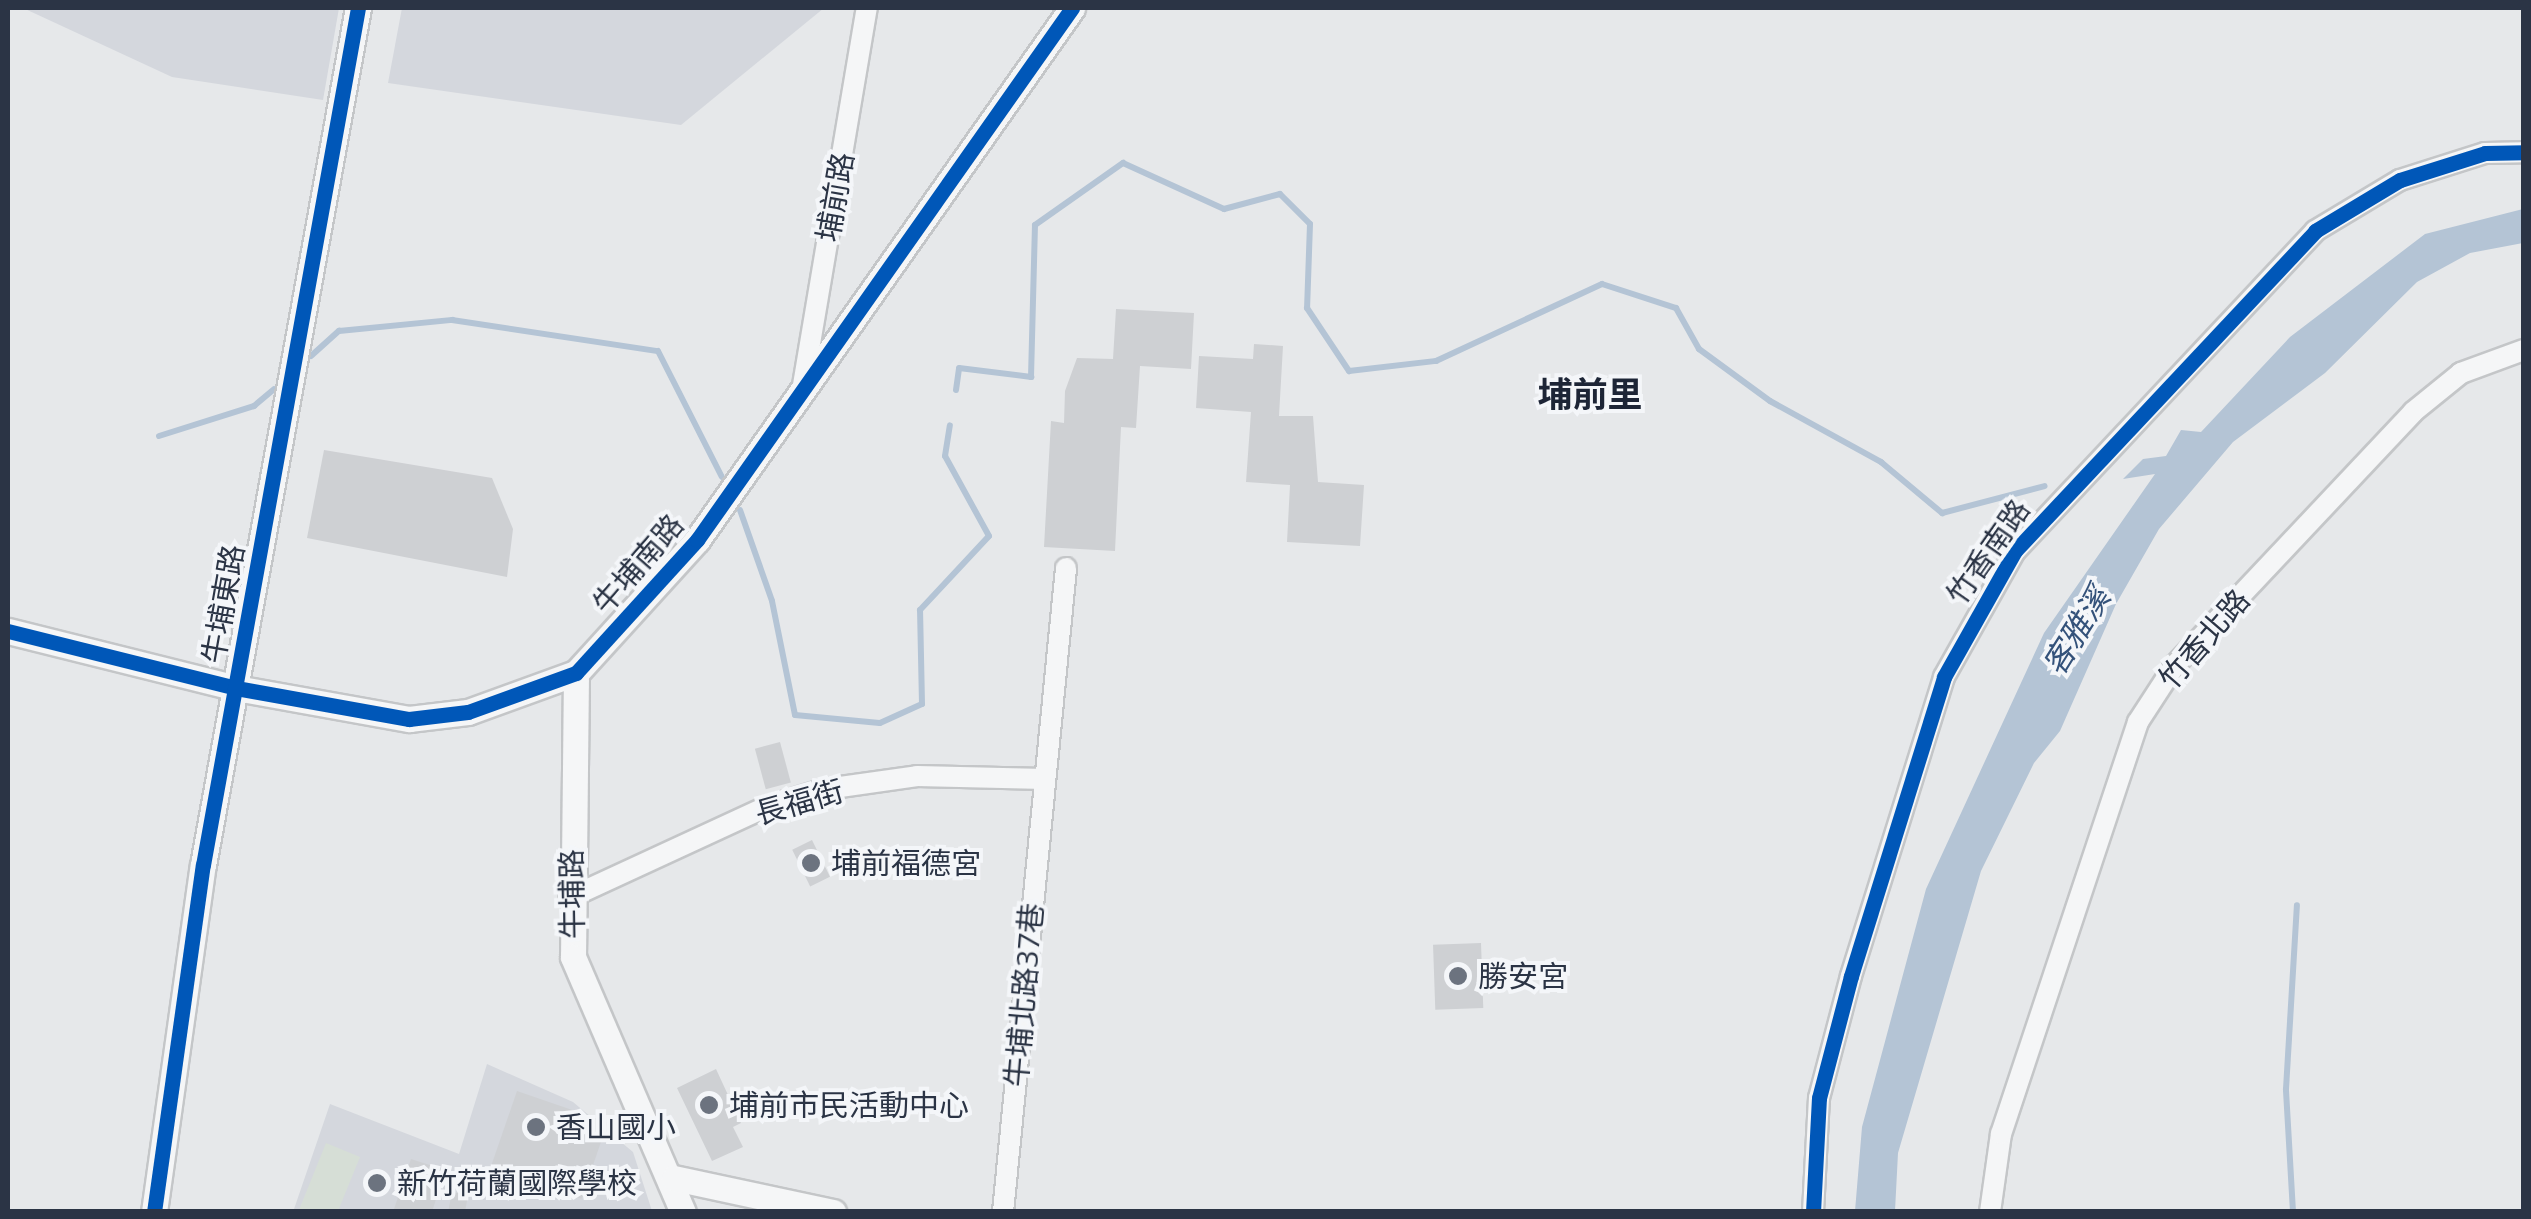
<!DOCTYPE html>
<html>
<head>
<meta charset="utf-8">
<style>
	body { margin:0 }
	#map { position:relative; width:2531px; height:1219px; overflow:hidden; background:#e6e8ea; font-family:"Open Sans","Noto Sans TC",sans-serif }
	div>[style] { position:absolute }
	.built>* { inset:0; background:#d4d7dd }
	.green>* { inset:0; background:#d6ded6 }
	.water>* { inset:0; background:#b4c4d5 }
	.stream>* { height:6px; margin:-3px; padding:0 3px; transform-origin:3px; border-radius:3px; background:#b4c4d5 }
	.building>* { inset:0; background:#ced0d3; transform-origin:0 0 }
	.roads { filter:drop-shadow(2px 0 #c4c6c8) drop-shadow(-2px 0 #c4c6c8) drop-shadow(0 2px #c4c6c8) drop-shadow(0 -2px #c4c6c8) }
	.minor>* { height:20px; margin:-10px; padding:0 10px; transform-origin:10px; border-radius:10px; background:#f5f6f7 }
	.tertiary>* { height:25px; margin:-12.5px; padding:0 12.5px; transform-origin:12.5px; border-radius:12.5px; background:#f5f6f7 }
	.cycleway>* { height:15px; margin:-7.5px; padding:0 7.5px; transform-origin:7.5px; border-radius:7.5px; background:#0057b8 }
	.dots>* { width:28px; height:28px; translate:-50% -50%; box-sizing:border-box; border:5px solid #f4f6f9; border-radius:50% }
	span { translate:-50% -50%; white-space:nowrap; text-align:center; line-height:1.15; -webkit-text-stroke:8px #f4f6f9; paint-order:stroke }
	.street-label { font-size:30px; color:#2b3445 }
	.poi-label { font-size:30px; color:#2b3445 }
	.left { translate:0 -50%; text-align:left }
	.water-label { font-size:32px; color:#34527a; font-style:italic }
	.quarter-label { font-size:35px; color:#1d2536; font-weight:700 }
	.frame { position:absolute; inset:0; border:10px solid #2b3445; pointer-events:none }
</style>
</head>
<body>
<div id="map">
	<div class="built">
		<i style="clip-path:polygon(23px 8px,339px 8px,323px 100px,172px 77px)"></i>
		<i style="clip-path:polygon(402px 8px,824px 8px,681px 125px,388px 83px)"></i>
		<i style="clip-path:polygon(487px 1064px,573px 1102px,633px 1152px,652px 1211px,293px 1212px,330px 1104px,459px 1154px)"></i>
	</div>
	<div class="green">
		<i style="clip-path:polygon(326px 1143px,360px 1157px,338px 1211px,304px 1211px,299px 1210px)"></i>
	</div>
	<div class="water">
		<i style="clip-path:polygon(2523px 209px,2523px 243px,2470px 253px,2417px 282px,2325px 373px,2233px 442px,2159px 529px,2116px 604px,2060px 731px,2034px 763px,1981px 871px,1898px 1153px,1895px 1211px,1855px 1211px,1862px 1127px,1926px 889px,2044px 633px,2155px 474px,2123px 479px,2143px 459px,2166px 456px,2181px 430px,2201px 432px,2290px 337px,2425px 234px)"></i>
	</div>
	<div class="stream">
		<i style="left:311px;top:356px;width:38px;rotate:-42deg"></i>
		<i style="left:339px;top:331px;width:114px;rotate:-5.6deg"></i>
		<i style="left:452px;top:320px;width:208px;rotate:8.6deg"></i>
		<i style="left:658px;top:351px;width:141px;rotate:63.1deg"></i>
		<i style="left:956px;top:390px;width:22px;rotate:-82deg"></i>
		<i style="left:959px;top:368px;width:73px;rotate:7.1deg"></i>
		<i style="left:1031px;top:377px;width:152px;rotate:-88.5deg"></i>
		<i style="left:1035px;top:225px;width:108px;rotate:-35.2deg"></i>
		<i style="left:1123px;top:163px;width:111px;rotate:24.5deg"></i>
		<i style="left:1224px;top:209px;width:58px;rotate:-15deg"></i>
		<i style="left:1280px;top:194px;width:42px;rotate:45deg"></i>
		<i style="left:1310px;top:224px;width:84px;rotate:92deg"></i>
		<i style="left:1307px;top:308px;width:76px;rotate:56.3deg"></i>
		<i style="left:1349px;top:371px;width:88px;rotate:-6.6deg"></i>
		<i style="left:1436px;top:361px;width:183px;rotate:-24.9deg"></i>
		<i style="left:1602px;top:284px;width:78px;rotate:18deg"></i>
		<i style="left:1676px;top:308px;width:47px;rotate:60.7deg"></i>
		<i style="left:1699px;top:349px;width:88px;rotate:36.2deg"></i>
		<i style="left:1770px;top:401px;width:127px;rotate:28.8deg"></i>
		<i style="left:1881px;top:462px;width:80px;rotate:39.9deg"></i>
		<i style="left:1942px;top:513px;width:106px;rotate:-14.7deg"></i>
		<i style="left:159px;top:436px;width:100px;rotate:-17.5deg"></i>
		<i style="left:254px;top:406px;width:26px;rotate:-40deg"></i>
		<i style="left:740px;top:510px;width:96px;rotate:70.6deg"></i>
		<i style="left:772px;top:601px;width:116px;rotate:78.6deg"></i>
		<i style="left:795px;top:715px;width:85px;rotate:5.4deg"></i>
		<i style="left:880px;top:723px;width:46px;rotate:-24.3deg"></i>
		<i style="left:922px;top:704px;width:94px;rotate:-91.2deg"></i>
		<i style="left:920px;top:610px;width:101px;rotate:-47deg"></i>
		<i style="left:989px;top:536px;width:91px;rotate:-118.8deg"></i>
		<i style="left:945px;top:456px;width:31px;rotate:-81deg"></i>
		<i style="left:2293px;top:1212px;width:123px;rotate:-93.3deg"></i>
		<i style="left:2286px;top:1089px;width:184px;rotate:-86.6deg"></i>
	</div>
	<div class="building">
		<i style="clip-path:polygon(1116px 309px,1194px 313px,1191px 369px,1140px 366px,1136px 428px,1121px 427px,1115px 551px,1044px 547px,1051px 421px,1064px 423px,1065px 391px,1077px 358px,1113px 359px)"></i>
		<i style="clip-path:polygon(1254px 344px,1283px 346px,1279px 416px,1313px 416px,1318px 482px,1364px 485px,1360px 546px,1287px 542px,1290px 485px,1246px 482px,1251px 412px,1196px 408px,1199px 356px,1253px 359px)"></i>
		<i style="clip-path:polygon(324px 450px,492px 478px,513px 529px,507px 577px,307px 538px)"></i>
		<i style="left:780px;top:742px;width:42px;height:26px;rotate:75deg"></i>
		<i style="left:812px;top:840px;width:41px;height:22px;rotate:64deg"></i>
		<i style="left:1481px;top:943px;width:65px;height:48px;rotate:88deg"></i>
		<i style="clip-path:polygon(716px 1069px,741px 1123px,733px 1127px,743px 1147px,712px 1161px,677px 1088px)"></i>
		<i style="left:517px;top:1091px;width:96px;height:81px;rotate:19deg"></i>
		<i style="clip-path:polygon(411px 1159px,445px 1170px,432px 1212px,393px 1212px)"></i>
		<i style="clip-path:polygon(452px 1192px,468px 1195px,465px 1212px,448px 1212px)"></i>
	</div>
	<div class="roads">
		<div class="minor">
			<i style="left:803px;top:385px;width:382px;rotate:-80.4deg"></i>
			<i style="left:569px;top:898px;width:217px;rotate:-24.8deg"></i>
			<i style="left:766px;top:807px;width:63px;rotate:-16.7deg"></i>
			<i style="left:826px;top:789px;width:92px;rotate:-8.1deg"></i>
			<i style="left:917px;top:776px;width:128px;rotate:1.3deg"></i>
			<i style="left:1003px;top:1212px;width:647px;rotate:-84.41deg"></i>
			<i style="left:1813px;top:1212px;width:114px;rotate:-87deg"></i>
			<i style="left:1819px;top:1098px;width:126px;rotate:-75.3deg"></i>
			<i style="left:1851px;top:976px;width:313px;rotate:-72.7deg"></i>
			<i style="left:1944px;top:677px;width:145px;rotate:-60.6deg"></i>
			<i style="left:2015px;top:551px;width:439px;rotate:-46.8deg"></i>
			<i style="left:2315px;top:231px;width:99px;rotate:-31deg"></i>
			<i style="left:2400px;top:180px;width:89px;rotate:-17.6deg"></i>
			<i style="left:2485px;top:153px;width:39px;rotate:-1deg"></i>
			<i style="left:1990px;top:1212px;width:79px;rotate:-82deg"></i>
			<i style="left:2001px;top:1134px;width:434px;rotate:-71.6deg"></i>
			<i style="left:2138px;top:722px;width:68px;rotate:-57deg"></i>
			<i style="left:2175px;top:665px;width:347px;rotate:-46.7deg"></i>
			<i style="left:2413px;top:412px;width:62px;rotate:-39.1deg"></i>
			<i style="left:2461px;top:373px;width:67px;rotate:-20.1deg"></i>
		</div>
		<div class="tertiary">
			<i style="left:8px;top:631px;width:235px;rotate:14deg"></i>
			<i style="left:236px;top:688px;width:176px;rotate:10.2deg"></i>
			<i style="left:409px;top:719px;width:59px;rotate:-6.8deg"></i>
			<i style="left:468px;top:712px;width:115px;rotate:-19.9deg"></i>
			<i style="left:576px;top:673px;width:180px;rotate:-47.7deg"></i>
			<i style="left:697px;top:540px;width:651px;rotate:-54.82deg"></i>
			<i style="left:576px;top:673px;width:284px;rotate:90.6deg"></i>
			<i style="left:573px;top:957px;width:278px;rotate:66.7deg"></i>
			<i style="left:674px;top:1178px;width:163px;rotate:12.1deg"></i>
			<i style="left:154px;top:1212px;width:350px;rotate:-82deg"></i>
			<i style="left:203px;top:865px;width:871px;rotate:-79.75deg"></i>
		</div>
	</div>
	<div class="cycleway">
		<i style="left:8px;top:631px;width:235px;rotate:14deg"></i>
		<i style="left:236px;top:688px;width:176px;rotate:10.2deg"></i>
		<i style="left:409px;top:719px;width:59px;rotate:-6.8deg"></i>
		<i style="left:468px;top:712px;width:115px;rotate:-19.9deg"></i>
		<i style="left:576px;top:673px;width:180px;rotate:-47.7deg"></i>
		<i style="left:697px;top:540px;width:651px;rotate:-54.82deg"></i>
		<i style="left:154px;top:1212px;width:350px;rotate:-82deg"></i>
		<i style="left:203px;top:865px;width:871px;rotate:-79.75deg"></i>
		<i style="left:1813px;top:1212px;width:114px;rotate:-87deg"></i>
		<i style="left:1819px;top:1098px;width:126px;rotate:-75.3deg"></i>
		<i style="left:1851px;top:976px;width:313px;rotate:-72.7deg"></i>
		<i style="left:1944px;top:677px;width:145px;rotate:-60.6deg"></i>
		<i style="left:2015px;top:551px;width:439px;rotate:-46.8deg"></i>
		<i style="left:2315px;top:231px;width:99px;rotate:-31deg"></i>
		<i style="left:2400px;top:180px;width:89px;rotate:-17.6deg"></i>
		<i style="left:2485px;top:153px;width:39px;rotate:-1deg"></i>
	</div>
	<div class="dots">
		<i style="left:811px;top:863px;background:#6c737f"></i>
		<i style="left:1458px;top:976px;background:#6c737f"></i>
		<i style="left:709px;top:1105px;background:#6c737f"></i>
		<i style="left:536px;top:1127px;background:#6c737f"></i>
		<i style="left:377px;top:1183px;background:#6c737f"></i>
	</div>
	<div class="street-label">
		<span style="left:835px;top:197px;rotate:-80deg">埔前路</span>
		<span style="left:1988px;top:552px;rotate:-55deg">竹香南路</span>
		<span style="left:638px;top:564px;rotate:-49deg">牛埔南路</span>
		<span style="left:223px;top:604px;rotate:-80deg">牛埔東路</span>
		<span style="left:2204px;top:639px;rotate:-49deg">竹香北路</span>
		<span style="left:799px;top:802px;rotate:-16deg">長福街</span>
		<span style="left:572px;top:894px;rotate:-91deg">牛埔路</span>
		<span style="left:1024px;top:995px;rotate:-85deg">牛埔北路37巷</span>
	</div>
	<div class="poi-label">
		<span class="left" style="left:831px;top:863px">埔前福德宮</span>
		<span class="left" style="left:1478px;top:976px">勝安宮</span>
		<span class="left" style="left:729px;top:1105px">埔前市民活動中心</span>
		<span class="left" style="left:556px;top:1127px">香山國小</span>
		<span class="left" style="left:397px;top:1183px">新竹荷蘭國際學校</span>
	</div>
	<div class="water-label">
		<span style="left:2076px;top:631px;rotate:-58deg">客雅溪</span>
	</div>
	<div class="quarter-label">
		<span style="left:1590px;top:394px">埔前里</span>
	</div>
	<div class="frame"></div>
</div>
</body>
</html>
